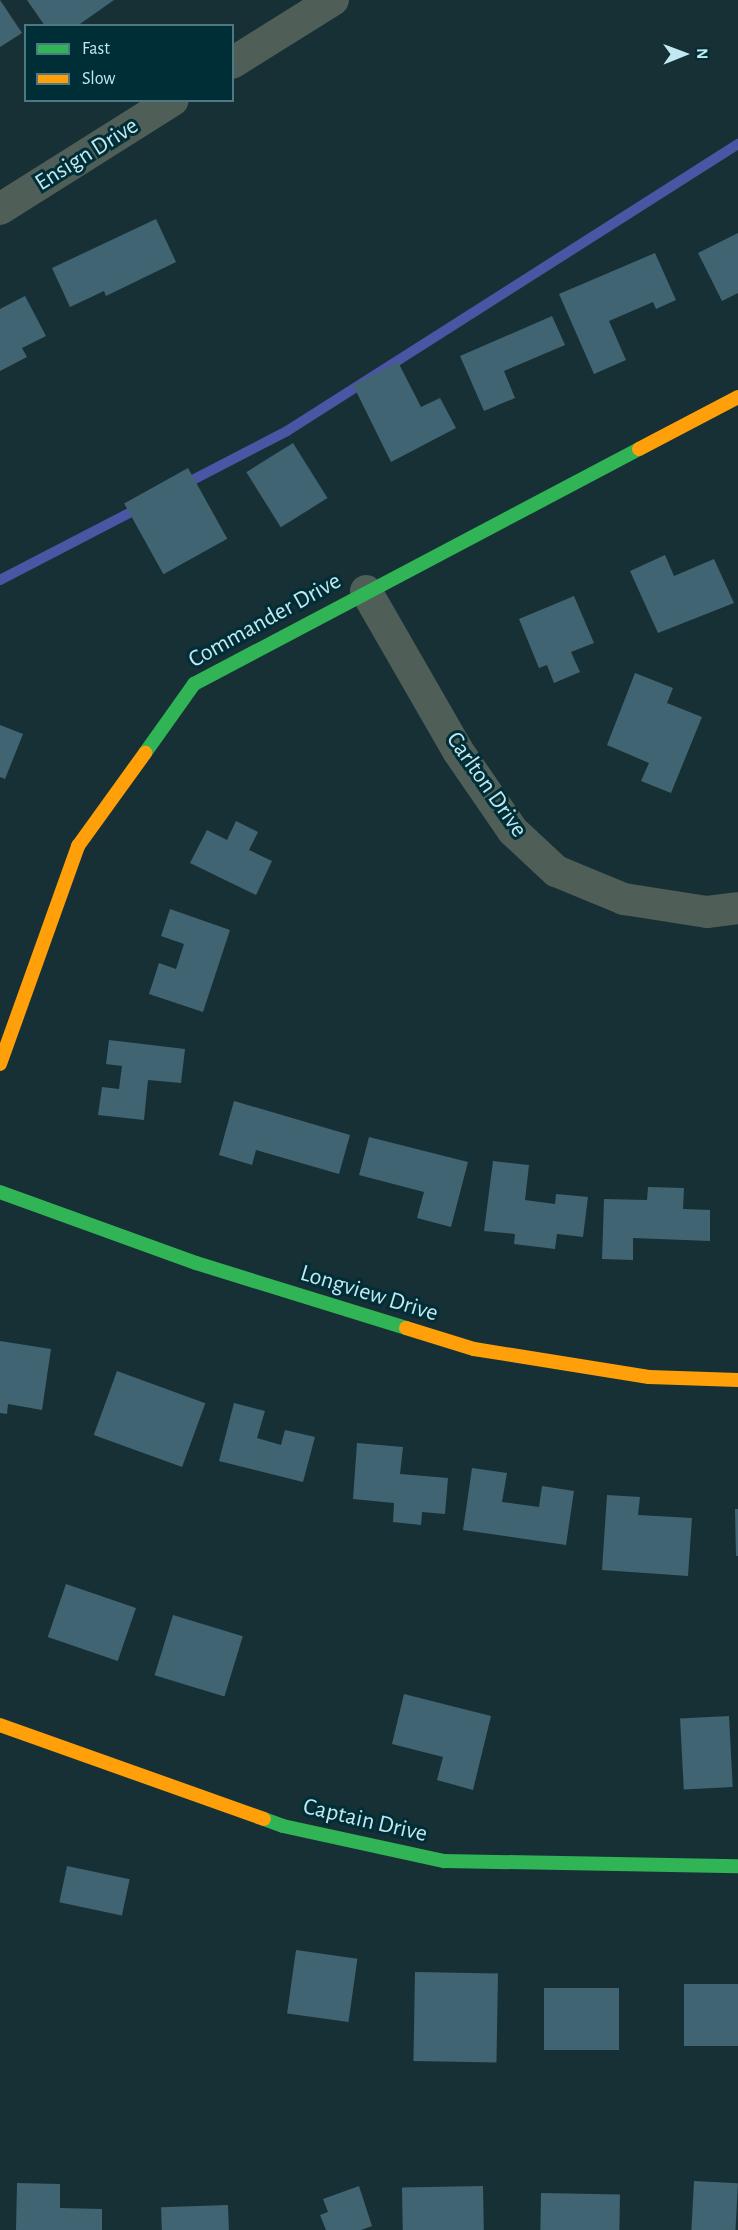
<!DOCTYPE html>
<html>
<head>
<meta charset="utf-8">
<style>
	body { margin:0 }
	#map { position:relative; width:738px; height:2230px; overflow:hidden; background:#173035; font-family:"Alegreya Sans",sans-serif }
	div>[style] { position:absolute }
	.stream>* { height:10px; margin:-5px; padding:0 5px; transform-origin:5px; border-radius:5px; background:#4956a3 }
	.building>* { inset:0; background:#406471; transform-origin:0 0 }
	.street>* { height:32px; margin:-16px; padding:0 16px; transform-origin:16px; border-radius:16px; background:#4f5e57 }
	.fast>* { height:14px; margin:-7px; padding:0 7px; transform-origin:7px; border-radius:7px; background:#30b455 }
	.slow>* { height:14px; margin:-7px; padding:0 7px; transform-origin:7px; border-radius:7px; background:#ff9f0a }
	span { translate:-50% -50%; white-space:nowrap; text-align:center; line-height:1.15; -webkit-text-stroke:6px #002e37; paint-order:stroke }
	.street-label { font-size:24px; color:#c2e8f2 }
	.legend { position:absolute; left:24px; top:24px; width:210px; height:78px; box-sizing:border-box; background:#002e37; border:2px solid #4e7882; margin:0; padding:8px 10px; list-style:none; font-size:18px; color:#c2e8f2 }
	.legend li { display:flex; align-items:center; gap:12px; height:30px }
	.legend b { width:30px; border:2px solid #4e7882 }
	.north { position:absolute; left:654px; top:24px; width:60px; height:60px; -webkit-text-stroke:4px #002e37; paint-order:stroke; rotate:89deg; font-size:16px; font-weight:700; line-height:24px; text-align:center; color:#c2e8f2 }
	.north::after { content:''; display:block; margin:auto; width:21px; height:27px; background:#c2e8f2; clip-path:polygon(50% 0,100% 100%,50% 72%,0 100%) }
</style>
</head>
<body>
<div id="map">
	<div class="stream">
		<i style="left:181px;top:486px;width:119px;rotate:-27.4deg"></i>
		<i style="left:287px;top:431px;width:535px;rotate:-32.47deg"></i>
		<i style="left:0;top:580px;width:159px;rotate:-27.4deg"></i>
	</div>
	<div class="building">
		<i style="clip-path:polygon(0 0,22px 33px,0 47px)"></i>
		<i style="clip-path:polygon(27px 0,114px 0,77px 26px,45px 26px)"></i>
		<i style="clip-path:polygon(156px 219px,176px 262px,106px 296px,104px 291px,70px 307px,52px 268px)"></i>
		<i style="clip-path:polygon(738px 233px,738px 293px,722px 301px,698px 253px)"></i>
		<i style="clip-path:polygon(655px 253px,676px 300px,656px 309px,653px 302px,609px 321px,626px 360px,594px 374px,559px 294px)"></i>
		<i style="clip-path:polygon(25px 296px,46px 336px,22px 348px,27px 357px,0 371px,0 309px)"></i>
		<i style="clip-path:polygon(552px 316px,565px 345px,504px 371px,515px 398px,484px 411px,460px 356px)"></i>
		<i style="clip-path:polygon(398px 362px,421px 407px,440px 398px,456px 428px,391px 462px,353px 385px)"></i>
		<i style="left:293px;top:443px;width:65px;height:55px;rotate:58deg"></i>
		<i style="left:188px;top:468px;width:81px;height:73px;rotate:61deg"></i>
		<i style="clip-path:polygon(665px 555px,674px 576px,714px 559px,734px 603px,658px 633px,630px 571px)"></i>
		<i style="clip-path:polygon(574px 596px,594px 643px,571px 652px,580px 672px,554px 683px,547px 665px,539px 668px,519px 619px)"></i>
		<i style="clip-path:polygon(635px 673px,673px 688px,667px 703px,702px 717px,671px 793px,641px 781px,649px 763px,607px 745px)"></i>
		<i style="clip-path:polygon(0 725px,23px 734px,5px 779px,0 777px)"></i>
		<i style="clip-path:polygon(236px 821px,258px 832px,249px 850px,272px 861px,256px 895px,190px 863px,207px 830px,227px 840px)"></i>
		<i style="clip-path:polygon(170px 909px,230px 930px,203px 1012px,149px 994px,159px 963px,176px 969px,184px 944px,161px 936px)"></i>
		<i style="clip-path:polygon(109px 1040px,185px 1049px,181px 1083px,148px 1080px,144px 1120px,98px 1115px,102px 1087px,119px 1089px,122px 1066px,106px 1064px)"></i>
		<i style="clip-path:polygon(234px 1101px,350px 1135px,339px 1174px,256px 1150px,252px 1165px,219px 1155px)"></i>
		<i style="clip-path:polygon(369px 1137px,468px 1162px,451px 1227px,417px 1218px,424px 1192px,359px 1175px)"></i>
		<i style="clip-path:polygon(493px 1161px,529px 1165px,525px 1200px,555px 1204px,556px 1194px,588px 1197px,583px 1237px,557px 1234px,555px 1249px,514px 1244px,515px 1234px,484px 1231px)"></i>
		<i style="clip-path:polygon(648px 1187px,684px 1188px,683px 1209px,710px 1210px,710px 1241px,633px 1238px,633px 1260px,602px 1259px,604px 1199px,647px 1200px)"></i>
		<i style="clip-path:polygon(0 1341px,51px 1349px,42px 1410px,8px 1404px,7px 1414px,0 1413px)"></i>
		<i style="left:117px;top:1371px;width:94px;height:68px;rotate:20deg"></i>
		<i style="clip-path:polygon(234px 1403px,265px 1411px,257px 1438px,281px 1445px,285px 1430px,315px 1437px,303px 1482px,219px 1461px)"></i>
		<i style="clip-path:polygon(357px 1443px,403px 1447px,400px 1474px,448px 1478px,445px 1514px,422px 1512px,421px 1525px,393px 1522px,394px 1503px,353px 1499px)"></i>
		<i style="clip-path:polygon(472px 1468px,507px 1473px,502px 1502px,539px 1507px,542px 1486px,574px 1491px,566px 1545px,463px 1530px)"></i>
		<i style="clip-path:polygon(607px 1495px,640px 1497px,638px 1515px,692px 1518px,688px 1576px,602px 1570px)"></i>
		<i style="clip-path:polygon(735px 1509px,738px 1509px,738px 1556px,736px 1556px)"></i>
		<i style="left:66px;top:1584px;width:74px;height:56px;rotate:19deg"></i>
		<i style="left:173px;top:1615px;width:73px;height:63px;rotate:17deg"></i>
		<i style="clip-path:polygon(404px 1694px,491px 1716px,473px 1790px,437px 1780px,443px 1757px,392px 1744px)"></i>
		<i style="left:729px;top:1716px;width:71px;height:49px;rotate:87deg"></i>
		<i style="left:67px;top:1866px;width:64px;height:37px;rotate:12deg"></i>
		<i style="left:296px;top:1950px;width:62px;height:64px;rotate:8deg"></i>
		<i style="left:415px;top:1972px;width:83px;height:89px;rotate:1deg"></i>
		<i style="left:738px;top:1984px;width:62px;height:54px;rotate:90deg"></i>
		<i style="left:544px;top:1988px;width:75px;height:62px"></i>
		<i style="left:694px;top:2181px;width:44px;height:49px;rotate:3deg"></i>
		<i style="clip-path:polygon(17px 2183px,60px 2184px,60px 2208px,102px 2209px,102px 2230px,16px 2230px)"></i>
		<i style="clip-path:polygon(359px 2186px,372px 2226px,361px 2230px,326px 2230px,320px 2215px,328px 2212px,323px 2199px)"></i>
		<i style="left:483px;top:2186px;width:44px;height:81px;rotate:89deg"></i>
		<i style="left:541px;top:2193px;width:79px;height:37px;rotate:1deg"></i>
		<i style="left:228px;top:2205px;width:25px;height:67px;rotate:88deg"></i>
	</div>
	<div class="street">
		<i style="left:232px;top:63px;width:119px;rotate:-32deg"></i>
		<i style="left:0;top:209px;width:204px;rotate:-32.2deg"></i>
		<i style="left:366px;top:591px;width:185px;rotate:60.1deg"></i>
		<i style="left:458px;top:751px;width:97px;rotate:55.5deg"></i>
		<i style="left:513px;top:831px;width:59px;rotate:42.9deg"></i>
		<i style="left:556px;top:871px;width:74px;rotate:22.4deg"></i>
		<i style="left:624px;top:899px;width:84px;rotate:8.9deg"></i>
		<i style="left:707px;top:912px;width:31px;rotate:-7deg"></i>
	</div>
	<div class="fast">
		<i style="left:145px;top:753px;width:85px;rotate:-54.6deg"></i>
		<i style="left:194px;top:684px;width:503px;rotate:-27.84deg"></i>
		<i style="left:0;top:1192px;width:208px;rotate:19.9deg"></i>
		<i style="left:196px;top:1263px;width:220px;rotate:17.2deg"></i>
		<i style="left:264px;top:1819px;width:20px;rotate:20deg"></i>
		<i style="left:283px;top:1826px;width:165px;rotate:12.3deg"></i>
		<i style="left:444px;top:1861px;width:294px;rotate:1deg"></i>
	</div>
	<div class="slow">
		<i style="left:639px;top:449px;width:112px;rotate:-27.7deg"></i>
		<i style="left:0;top:1064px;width:232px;rotate:-70.3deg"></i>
		<i style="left:78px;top:846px;width:115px;rotate:-54.2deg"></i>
		<i style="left:406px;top:1328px;width:71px;rotate:17.2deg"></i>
		<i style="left:474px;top:1349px;width:177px;rotate:9.1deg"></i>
		<i style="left:649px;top:1377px;width:89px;rotate:1.9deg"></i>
		<i style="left:0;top:1725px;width:280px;rotate:19.6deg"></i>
	</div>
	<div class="street-label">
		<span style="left:87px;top:155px;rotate:-32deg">Ensign Drive</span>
		<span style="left:265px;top:621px;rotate:-29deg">Commander Drive</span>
		<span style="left:486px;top:785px;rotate:55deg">Carlton Drive</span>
		<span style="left:369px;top:1294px;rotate:17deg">Longview Drive</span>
		<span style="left:365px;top:1821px;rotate:13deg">Captain Drive</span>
	</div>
	<ul class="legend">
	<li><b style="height:8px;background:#30b455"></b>Fast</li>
	<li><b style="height:8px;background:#ff9f0a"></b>Slow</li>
	</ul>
	<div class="north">N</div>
</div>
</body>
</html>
